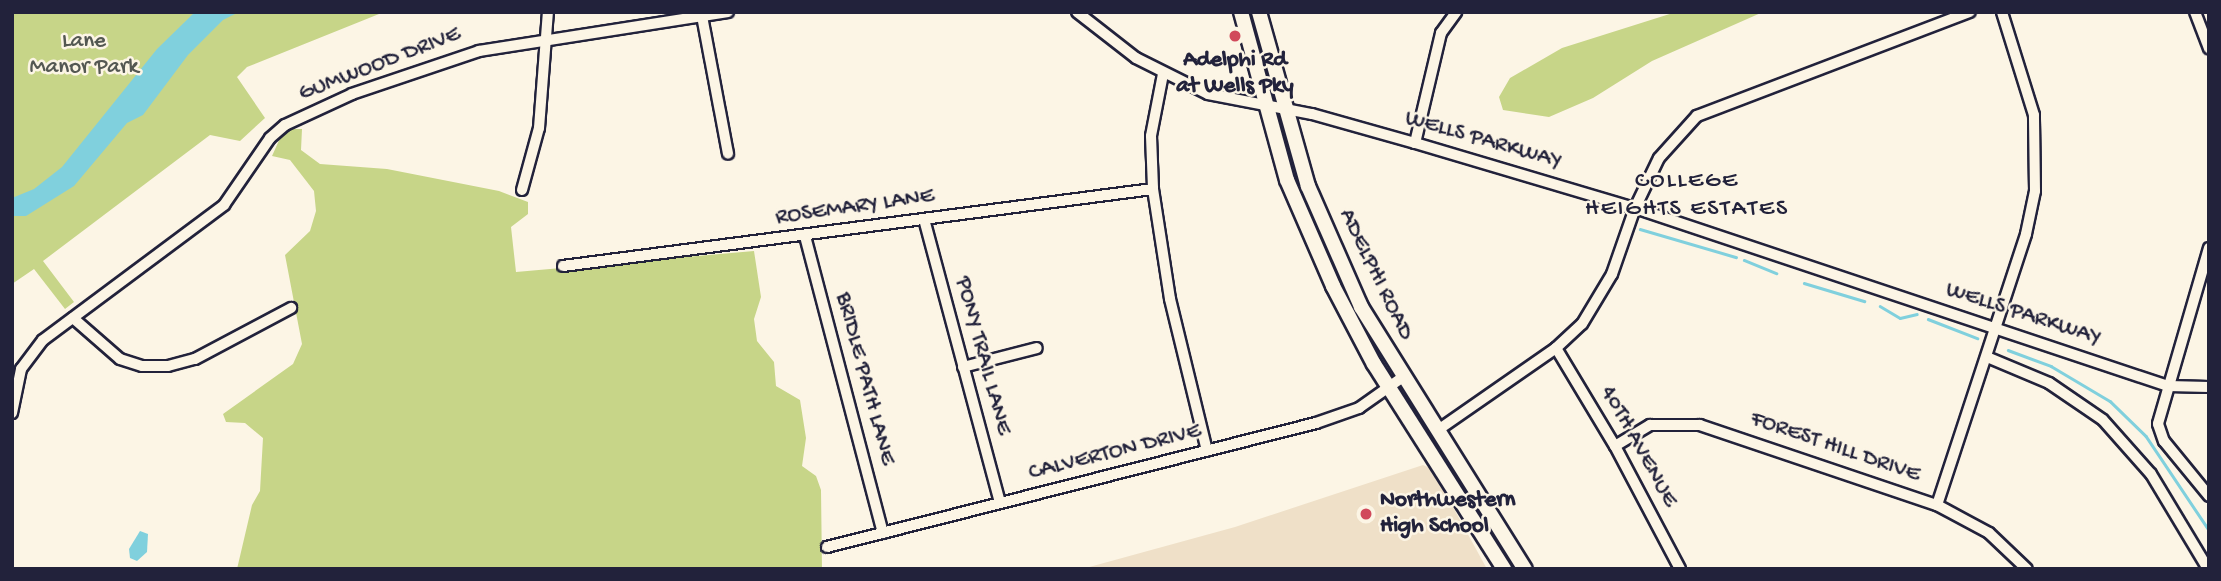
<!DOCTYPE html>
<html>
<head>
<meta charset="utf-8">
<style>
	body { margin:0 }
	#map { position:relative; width:2221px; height:581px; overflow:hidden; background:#fcf5e5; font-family:"Gochi Hand",sans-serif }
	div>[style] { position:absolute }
	.built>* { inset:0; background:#efe0c8 }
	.green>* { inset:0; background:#c7d588 }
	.water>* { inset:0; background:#80d0dd }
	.stream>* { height:2.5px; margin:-1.25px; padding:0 1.25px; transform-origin:1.25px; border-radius:1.25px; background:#80d0dd }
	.roads { filter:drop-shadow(2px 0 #22223b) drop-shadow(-2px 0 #22223b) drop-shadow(0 2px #22223b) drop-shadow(0 -2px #22223b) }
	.street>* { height:10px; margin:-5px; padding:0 5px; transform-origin:5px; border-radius:5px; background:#fcf5e5 }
	.secondary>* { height:14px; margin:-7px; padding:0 7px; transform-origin:7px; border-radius:7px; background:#fcf5e5 }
	.dots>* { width:19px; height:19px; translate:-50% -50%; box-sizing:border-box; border:4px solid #fcf5e5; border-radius:50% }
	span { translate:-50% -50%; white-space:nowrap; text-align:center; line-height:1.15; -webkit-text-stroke:5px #fcf5e5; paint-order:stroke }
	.park-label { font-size:23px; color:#545852 }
	.poi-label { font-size:23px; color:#22223b; font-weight:700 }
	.left { translate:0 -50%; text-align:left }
	.street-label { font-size:23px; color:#22223b }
	.neighbourhood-label { font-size:24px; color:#22223b; letter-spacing:2px }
	.frame { position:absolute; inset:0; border:14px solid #22223b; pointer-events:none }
</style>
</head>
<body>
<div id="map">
	<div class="built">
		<i style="clip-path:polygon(1423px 465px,1432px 469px,1487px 569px,1082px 569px,1235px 527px)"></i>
	</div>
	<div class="green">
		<i style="clip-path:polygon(12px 12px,384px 12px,247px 67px,237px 77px,265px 118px,240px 141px,210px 135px,43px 261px,74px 302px,65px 309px,34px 269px,12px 284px)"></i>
		<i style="clip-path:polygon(1676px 12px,1763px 12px,1652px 61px,1593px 98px,1549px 117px,1503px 110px,1499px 97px,1510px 78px,1562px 48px)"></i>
		<i style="clip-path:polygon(293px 129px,302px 129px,301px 150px,320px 164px,387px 169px,499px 191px,528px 202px,528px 214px,511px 227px,516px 272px,754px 251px,761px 297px,754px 319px,757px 341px,774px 362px,776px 386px,800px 400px,806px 438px,802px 466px,816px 476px,821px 490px,822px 569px,237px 569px,252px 505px,260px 491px,263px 438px,245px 423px,226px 422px,223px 414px,293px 364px,302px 344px,285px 255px,310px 231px,316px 211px,314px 191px,290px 160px,272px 156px,281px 136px)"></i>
	</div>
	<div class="water">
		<i style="clip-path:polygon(195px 12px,239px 12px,223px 20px,188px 55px,143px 115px,127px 123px,74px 186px,26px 216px,12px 216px,12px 198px,34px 189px,62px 167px,157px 49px)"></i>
		<i style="clip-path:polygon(140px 531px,148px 534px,147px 552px,137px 561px,130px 558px,129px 549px)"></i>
	</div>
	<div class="stream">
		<i style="left:1640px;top:229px;width:100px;rotate:16.3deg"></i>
		<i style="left:1744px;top:260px;width:35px;rotate:22deg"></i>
		<i style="left:1804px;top:283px;width:63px;rotate:16.7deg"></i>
		<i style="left:1880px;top:306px;width:23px;rotate:31deg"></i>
		<i style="left:1900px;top:318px;width:17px;rotate:-13deg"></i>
		<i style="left:1928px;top:319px;width:53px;rotate:21.2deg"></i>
		<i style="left:2008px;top:350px;width:46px;rotate:20.4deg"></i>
		<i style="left:2051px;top:366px;width:69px;rotate:30.7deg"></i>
		<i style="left:2110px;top:401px;width:50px;rotate:44.2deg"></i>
		<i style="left:2146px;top:436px;width:113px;rotate:56.2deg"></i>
	</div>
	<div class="roads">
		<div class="street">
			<i style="left:1077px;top:12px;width:75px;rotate:37.9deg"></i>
			<i style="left:1136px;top:58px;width:80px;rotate:26.6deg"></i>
			<i style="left:1208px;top:94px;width:106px;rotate:10.9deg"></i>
			<i style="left:1312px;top:114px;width:107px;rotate:15.7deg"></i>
			<i style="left:1415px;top:143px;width:229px;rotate:16.5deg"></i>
			<i style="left:1635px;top:208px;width:562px;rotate:18.47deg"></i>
			<i style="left:2168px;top:386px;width:41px;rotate:1.4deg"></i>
			<i style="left:2195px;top:12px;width:39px;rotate:69deg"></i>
			<i style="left:702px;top:16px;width:140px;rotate:79.3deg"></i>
			<i style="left:1163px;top:74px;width:63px;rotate:101deg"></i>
			<i style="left:1151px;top:136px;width:53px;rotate:87.8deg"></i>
			<i style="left:1153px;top:189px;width:111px;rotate:81.2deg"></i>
			<i style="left:1170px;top:299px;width:156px;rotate:76.3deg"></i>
			<i style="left:1415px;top:143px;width:113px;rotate:-76.7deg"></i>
			<i style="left:1441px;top:33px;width:26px;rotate:-54deg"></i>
			<i style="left:522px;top:190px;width:64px;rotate:-74.7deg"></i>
			<i style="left:539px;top:128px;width:116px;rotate:-85.6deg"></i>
			<i style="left:924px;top:219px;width:294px;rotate:75deg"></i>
			<i style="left:805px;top:236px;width:307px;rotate:75.3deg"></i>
			<i style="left:2209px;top:248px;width:183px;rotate:106.2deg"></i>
			<i style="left:2158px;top:424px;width:18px;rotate:71deg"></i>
			<i style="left:2164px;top:441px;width:71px;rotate:50.7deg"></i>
			<i style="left:563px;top:266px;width:595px;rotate:-7.44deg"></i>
			<i style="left:73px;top:318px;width:62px;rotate:41.1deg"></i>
			<i style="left:120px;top:359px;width:23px;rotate:18deg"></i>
			<i style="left:142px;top:366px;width:26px"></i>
			<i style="left:168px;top:366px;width:28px;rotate:-15deg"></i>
			<i style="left:195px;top:359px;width:109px;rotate:-28deg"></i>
			<i style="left:1556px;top:348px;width:114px;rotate:59deg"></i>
			<i style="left:1615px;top:446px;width:139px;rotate:62.1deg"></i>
			<i style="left:1987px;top:357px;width:67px;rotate:22.8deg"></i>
			<i style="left:2049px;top:383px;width:65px;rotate:34.4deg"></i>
			<i style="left:2103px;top:420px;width:72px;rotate:48.4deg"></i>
			<i style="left:2151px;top:474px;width:111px;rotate:59deg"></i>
			<i style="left:963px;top:367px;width:76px;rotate:-14.4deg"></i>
			<i style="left:12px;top:413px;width:45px;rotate:-78.4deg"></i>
			<i style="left:21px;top:369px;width:36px;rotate:-53deg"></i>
			<i style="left:43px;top:340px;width:226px;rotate:-36.7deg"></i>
			<i style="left:224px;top:205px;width:81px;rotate:-55.5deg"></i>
			<i style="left:270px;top:138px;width:20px;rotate:-41deg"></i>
			<i style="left:285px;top:125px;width:74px;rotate:-24.8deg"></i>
			<i style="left:352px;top:94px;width:134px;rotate:-18.7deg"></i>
			<i style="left:479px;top:51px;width:252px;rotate:-8.9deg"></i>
			<i style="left:1438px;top:430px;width:144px;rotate:-34.8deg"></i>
			<i style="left:1556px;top:348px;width:35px;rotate:-43deg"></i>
			<i style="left:1582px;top:324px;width:58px;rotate:-59deg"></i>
			<i style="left:1612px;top:274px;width:70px;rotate:-70.8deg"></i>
			<i style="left:1635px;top:208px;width:55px;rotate:-64.4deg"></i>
			<i style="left:1659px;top:158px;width:57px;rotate:-47.9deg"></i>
			<i style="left:1697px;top:116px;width:292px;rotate:-20.9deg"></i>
			<i style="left:1615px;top:446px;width:41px;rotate:-31deg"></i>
			<i style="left:1650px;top:425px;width:50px"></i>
			<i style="left:1700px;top:425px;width:250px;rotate:18.7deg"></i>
			<i style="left:1937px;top:505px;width:59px;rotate:28.3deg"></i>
			<i style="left:1989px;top:533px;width:52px;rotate:43.5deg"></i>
			<i style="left:1937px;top:505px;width:285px;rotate:-71.8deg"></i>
			<i style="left:2026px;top:234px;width:44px;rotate:-78.2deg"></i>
			<i style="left:2035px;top:191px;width:76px;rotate:-90.8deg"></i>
			<i style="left:2034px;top:115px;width:108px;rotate:-107.3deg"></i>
			<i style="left:827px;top:547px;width:504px;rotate:-14.23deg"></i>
			<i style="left:1316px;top:423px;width:46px;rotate:-19.2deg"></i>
			<i style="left:1359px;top:408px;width:54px;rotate:-35.2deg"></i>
		</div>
		<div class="secondary">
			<i style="left:1241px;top:12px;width:174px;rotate:74.7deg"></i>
			<i style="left:1287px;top:180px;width:116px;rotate:66.5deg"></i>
			<i style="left:1333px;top:286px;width:88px;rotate:62.3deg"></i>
			<i style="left:1374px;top:364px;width:243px;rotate:57.6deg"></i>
			<i style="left:1259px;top:12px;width:181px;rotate:74.3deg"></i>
			<i style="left:1308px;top:186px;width:132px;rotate:66.3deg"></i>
			<i style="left:1361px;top:307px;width:309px;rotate:58deg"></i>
		</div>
	</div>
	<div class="dots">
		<i style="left:1235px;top:36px;background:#d1495b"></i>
		<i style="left:1366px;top:514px;background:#d1495b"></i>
	</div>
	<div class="park-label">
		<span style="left:84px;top:55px">Lane<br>Manor Park</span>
	</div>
	<div class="poi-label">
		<span style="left:1235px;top:74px">Adelphi Rd<br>at Wells Pky</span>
		<span class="left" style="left:1380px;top:514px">Northwestern<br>High School</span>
	</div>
	<div class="street-label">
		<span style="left:380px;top:65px;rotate:-21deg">GUMWOOD DRIVE</span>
		<span style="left:1483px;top:141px;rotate:16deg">WELLS PARKWAY</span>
		<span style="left:855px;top:208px;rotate:-8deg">ROSEMARY LANE</span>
		<span style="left:1375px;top:275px;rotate:64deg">ADELPHI ROAD</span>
		<span style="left:2023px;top:315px;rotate:18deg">WELLS PARKWAY</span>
		<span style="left:982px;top:356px;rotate:75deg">PONY TRAIL LANE</span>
		<span style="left:864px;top:379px;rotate:75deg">BRIDLE PATH LANE</span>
		<span style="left:1638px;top:447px;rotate:61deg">40TH AVENUE</span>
		<span style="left:1835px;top:448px;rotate:19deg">FOREST HILL DRIVE</span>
		<span style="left:1115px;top:453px;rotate:-14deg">CALVERTON DRIVE</span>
	</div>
	<div class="neighbourhood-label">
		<span style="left:1687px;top:196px">COLLEGE<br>HEIGHTS ESTATES</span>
	</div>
	<div class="frame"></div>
</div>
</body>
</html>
